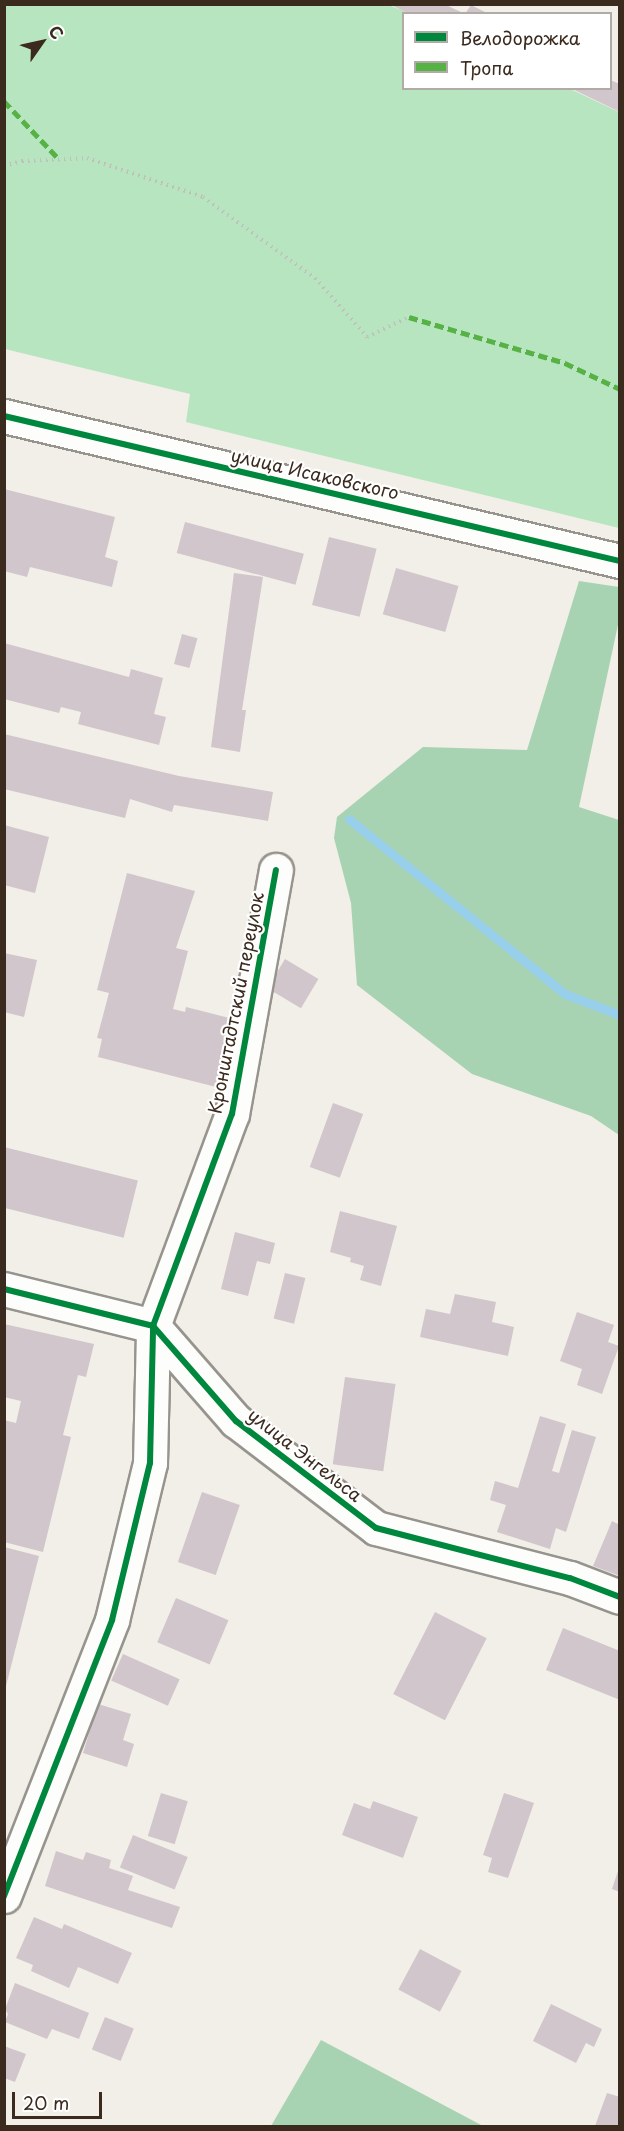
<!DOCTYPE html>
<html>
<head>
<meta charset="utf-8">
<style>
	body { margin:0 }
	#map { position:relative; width:624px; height:2131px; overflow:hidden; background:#f1efe7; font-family:"Playpen Sans",sans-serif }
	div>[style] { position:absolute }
	.green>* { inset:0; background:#b7e5bf }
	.forest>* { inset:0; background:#a8d3b2 }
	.stream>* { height:9px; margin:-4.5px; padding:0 4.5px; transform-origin:4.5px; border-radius:4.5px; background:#98d0eb }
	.building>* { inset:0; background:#d1c6cc; transform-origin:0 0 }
	.path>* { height:4px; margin-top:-2px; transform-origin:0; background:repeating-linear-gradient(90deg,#c1bfbc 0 1.5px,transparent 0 6px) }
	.roads { filter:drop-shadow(2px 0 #97948e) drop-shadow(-2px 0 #97948e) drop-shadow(0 2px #97948e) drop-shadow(0 -2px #97948e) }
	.minor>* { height:33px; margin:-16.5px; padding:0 16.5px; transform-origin:16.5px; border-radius:16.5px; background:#fdfdfb }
	.quiet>* { height:4.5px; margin-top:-2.25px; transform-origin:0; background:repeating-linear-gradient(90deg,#57b245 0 9px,transparent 0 13.5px) }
	.cycleway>* { height:6px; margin:-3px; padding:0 3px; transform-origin:3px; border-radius:3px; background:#00873e }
	span { translate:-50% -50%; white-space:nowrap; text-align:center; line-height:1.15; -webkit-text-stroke:4.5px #fff; paint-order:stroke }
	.street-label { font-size:18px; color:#3b2a1e }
	.frame { position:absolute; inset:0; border:6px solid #3b2a1e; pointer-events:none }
	.legend { position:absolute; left:402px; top:12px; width:210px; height:78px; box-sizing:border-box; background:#fff; border:2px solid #b1aaa5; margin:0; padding:8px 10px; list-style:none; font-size:18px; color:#3b2a1e }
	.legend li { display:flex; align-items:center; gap:12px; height:30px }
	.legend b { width:30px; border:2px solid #b1aaa5 }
	.north { position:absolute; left:12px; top:12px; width:60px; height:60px; -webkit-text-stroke:4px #fff; paint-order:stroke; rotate:56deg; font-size:16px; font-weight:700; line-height:24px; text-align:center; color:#3b2a1e }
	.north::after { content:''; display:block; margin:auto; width:21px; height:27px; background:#3b2a1e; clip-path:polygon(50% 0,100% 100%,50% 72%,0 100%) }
	.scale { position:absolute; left:12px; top:2092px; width:90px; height:27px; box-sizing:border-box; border:3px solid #3b2a1e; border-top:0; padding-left:8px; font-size:18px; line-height:21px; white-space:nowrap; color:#3b2a1e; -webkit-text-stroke:4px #fff; paint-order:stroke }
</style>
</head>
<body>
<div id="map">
	<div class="green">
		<i style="clip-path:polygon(5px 5px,388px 5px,410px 13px,404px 14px,404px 88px,570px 89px,619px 112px,619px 528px,186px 422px,190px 394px,5px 349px)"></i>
	</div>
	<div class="forest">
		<i style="clip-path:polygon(579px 581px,619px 587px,619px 620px,579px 807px,619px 820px,619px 1135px,591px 1116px,472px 1074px,357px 985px,351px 903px,334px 838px,337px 817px,423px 747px,527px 750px)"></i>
		<i style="clip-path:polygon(321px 2040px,483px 2126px,271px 2126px)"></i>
	</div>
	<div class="stream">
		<i style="left:349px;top:819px;width:278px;rotate:39deg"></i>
		<i style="left:565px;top:994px;width:59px;rotate:20.9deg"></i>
	</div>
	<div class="building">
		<i style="clip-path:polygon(389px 4px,444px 4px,465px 14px,410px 14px)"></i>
		<i style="clip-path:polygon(471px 5px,489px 14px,465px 14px)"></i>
		<i style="clip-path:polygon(610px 80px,620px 84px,620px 112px,570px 88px,610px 88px)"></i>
		<i style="clip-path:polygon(4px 489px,115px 517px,105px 557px,118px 561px,112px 587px,30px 567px,27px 577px,4px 571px)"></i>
		<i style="left:185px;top:522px;width:123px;height:32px;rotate:15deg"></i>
		<i style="left:329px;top:537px;width:49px;height:70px;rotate:14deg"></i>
		<i style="left:396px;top:568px;width:65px;height:48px;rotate:16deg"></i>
		<i style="clip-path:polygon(234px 573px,263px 577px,242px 710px,246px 710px,240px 752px,211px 747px)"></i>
		<i style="left:182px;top:634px;width:16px;height:31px;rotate:15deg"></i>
		<i style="clip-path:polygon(4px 643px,129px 677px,131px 669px,163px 678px,154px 714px,166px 717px,159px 745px,78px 724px,81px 712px,61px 707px,59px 713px,4px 699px)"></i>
		<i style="clip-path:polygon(4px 734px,179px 776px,273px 792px,268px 821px,174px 805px,172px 812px,130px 799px,125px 818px,4px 789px)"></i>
		<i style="clip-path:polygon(4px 825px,49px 837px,35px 893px,4px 885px)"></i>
		<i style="clip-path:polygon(127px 873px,195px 891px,176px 948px,188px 951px,173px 1009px,185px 1012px,186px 1007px,245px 1022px,228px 1090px,98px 1057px,102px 1039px,97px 1038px,109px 993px,97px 990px)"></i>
		<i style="clip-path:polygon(4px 953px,37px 960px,24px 1017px,4px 1012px)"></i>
		<i style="left:285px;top:959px;width:39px;height:34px;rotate:31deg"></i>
		<i style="left:333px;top:1103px;width:32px;height:68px;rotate:20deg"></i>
		<i style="left:4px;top:1147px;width:138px;height:59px;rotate:14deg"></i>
		<i style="clip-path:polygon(340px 1211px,397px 1226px,381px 1286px,360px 1280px,364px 1266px,350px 1262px,351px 1258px,330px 1252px)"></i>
		<i style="clip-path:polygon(235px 1232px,275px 1243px,270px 1264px,257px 1261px,248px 1296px,221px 1289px)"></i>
		<i style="left:285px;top:1273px;width:21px;height:47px;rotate:14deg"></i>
		<i style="clip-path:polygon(455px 1294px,496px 1302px,492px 1322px,514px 1327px,508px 1356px,420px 1337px,426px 1309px,450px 1314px)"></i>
		<i style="clip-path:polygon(577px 1312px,614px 1325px,608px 1342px,619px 1346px,602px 1394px,577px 1385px,582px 1369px,560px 1361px)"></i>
		<i style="clip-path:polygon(4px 1324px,94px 1344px,86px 1377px,78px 1375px,63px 1435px,71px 1437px,43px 1552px,4px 1542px,4px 1420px,16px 1423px,21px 1401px,4px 1397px)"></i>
		<i style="left:345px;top:1377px;width:51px;height:88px;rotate:8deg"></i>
		<i style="clip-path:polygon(540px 1416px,566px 1424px,552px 1471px,559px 1473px,572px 1430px,596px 1437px,566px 1532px,556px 1528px,550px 1549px,497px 1532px,506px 1505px,490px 1500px,495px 1481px,518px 1488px)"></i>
		<i style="left:202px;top:1492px;width:40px;height:74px;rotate:19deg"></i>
		<i style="clip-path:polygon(612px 1521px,620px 1525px,620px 1576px,593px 1566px)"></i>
		<i style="clip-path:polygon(4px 1547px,39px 1556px,5px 1690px,4px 1690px)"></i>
		<i style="left:176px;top:1598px;width:57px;height:48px;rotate:23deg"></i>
		<i style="left:435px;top:1612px;width:58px;height:92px;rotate:27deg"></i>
		<i style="clip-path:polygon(563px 1628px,620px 1651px,620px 1700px,546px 1670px)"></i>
		<i style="left:123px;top:1654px;width:62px;height:29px;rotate:24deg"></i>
		<i style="clip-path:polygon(98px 1704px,131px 1714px,123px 1740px,134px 1744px,127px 1767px,83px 1753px)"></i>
		<i style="left:161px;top:1793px;width:28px;height:45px;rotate:17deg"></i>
		<i style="clip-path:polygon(504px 1793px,534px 1803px,508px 1878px,488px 1872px,492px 1858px,483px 1855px)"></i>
		<i style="clip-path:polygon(373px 1801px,418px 1817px,403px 1858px,342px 1835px,354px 1803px,370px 1809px)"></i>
		<i style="left:133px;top:1835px;width:59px;height:35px;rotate:22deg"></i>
		<i style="clip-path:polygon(56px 1851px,83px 1860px,86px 1852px,111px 1860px,109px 1868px,133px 1876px,128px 1890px,180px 1907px,172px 1928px,45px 1886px)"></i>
		<i style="clip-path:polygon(619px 1868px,620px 1868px,620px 1892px,612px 1889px)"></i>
		<i style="clip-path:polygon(34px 1917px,62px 1929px,64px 1924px,132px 1953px,118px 1984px,78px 1967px,69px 1988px,31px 1971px,33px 1965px,16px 1958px)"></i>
		<i style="left:420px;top:1949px;width:47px;height:46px;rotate:28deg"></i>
		<i style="clip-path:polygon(15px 1983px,89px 2013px,79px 2039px,52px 2029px,47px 2039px,5px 2022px,8px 2014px,5px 2009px)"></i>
		<i style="clip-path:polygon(551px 2004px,602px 2029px,594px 2047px,586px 2043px,576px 2063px,533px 2041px)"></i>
		<i style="left:105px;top:2017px;width:31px;height:35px;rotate:22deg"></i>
		<i style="clip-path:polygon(4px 2046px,26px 2054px,15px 2082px,4px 2078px)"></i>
		<i style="clip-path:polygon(607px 2093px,620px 2097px,620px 2126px,595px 2126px)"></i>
	</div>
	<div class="path">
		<i style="left:4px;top:166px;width:19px;rotate:-16deg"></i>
		<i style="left:22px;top:161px;width:65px;rotate:-2.6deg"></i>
		<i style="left:87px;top:158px;width:122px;rotate:18.6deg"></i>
		<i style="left:203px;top:197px;width:138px;rotate:35.9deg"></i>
		<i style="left:315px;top:278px;width:79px;rotate:48.6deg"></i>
		<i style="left:367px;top:337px;width:47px;rotate:-25.5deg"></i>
	</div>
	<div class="roads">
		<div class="minor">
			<i style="left:4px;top:416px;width:633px;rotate:13.25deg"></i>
			<i style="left:4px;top:1289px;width:154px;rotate:13.9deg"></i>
			<i style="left:153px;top:1326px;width:126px;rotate:48.9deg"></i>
			<i style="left:236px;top:1421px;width:176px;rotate:37.4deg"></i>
			<i style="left:376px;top:1528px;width:200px;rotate:14.5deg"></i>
			<i style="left:570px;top:1578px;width:53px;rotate:20.8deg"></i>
			<i style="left:4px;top:1896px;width:296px;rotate:-68.6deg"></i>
			<i style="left:112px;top:1620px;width:162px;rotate:-76.4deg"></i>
			<i style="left:150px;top:1463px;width:137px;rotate:-88.7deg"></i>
			<i style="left:153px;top:1326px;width:226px;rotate:-69.6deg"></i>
			<i style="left:232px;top:1114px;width:248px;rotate:-79.8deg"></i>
		</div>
	</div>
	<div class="quiet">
		<i style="left:4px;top:101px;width:80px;rotate:46.5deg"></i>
		<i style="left:409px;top:317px;width:163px;rotate:16.4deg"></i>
		<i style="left:565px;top:363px;width:61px;rotate:25.3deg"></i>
	</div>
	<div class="cycleway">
		<i style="left:4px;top:416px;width:633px;rotate:13.25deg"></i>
		<i style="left:4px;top:1289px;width:154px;rotate:13.9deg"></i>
		<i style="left:153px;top:1326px;width:126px;rotate:48.9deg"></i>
		<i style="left:236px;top:1421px;width:176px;rotate:37.4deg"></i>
		<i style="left:376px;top:1528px;width:200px;rotate:14.5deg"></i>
		<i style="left:570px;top:1578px;width:53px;rotate:20.8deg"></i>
		<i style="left:4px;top:1896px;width:296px;rotate:-68.6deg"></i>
		<i style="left:112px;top:1620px;width:162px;rotate:-76.4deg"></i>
		<i style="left:150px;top:1463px;width:137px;rotate:-88.7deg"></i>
		<i style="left:153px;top:1326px;width:226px;rotate:-69.6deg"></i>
		<i style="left:232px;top:1114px;width:248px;rotate:-79.8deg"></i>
	</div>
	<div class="street-label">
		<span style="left:315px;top:474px;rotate:13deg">улица Исаковского</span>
		<span style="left:236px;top:1003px;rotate:-79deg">Кронштадтский переулок</span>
		<span style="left:305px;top:1455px;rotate:38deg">улица Энгельса</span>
	</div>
	<div class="frame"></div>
	<ul class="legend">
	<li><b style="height:8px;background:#00873e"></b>Велодорожка</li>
	<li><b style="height:8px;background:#57b245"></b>Тропа</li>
	</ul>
	<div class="north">С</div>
	<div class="scale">20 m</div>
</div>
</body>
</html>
